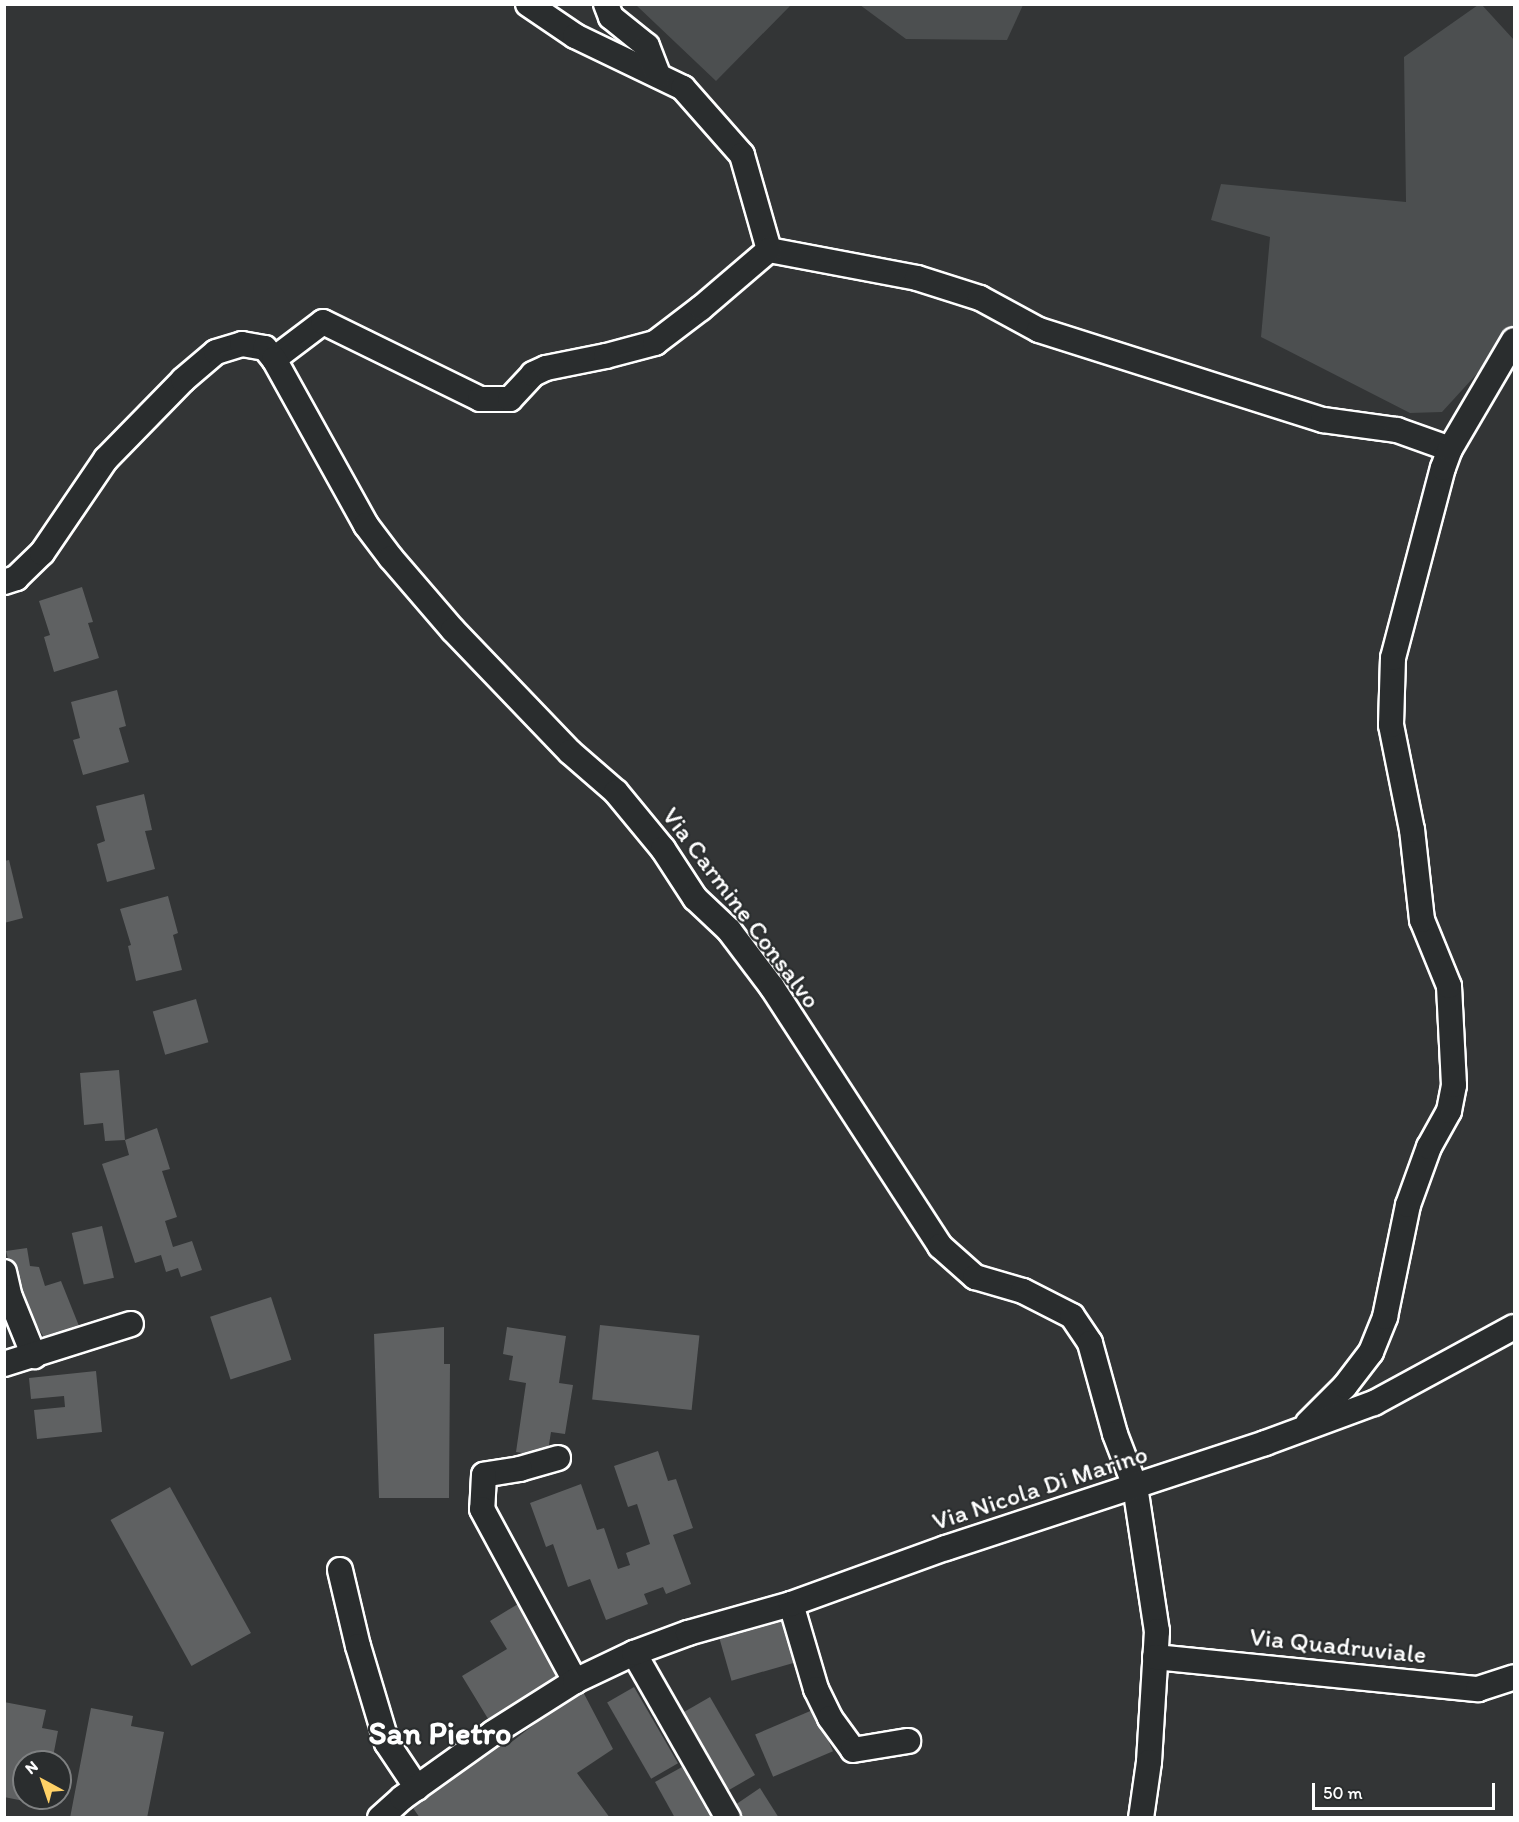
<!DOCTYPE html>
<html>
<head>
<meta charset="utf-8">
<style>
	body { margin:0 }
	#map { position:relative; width:1519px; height:1822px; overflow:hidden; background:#333536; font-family:Itim,sans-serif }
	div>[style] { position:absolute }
	.green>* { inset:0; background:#4c4f50 }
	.building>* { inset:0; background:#5f6162; transform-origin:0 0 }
	.roads { filter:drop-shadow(2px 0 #fff) drop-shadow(-2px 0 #fff) drop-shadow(0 2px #fff) drop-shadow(0 -2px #fff) }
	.minor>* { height:24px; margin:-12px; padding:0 12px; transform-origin:12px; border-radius:12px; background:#2a2d2e }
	span { translate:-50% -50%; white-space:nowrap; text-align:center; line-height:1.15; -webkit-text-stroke:4.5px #2a2d2e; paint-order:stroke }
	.street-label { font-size:26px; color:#fff }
	.district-label { font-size:32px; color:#fff; font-weight:700 }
	.frame { position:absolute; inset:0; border:6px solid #fff; pointer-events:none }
	.north { position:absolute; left:12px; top:1750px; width:60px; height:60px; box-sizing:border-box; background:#2a2d2e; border:2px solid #7f8182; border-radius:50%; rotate:320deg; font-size:16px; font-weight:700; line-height:24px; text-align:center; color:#fff }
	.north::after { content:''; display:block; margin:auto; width:21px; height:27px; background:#ffd166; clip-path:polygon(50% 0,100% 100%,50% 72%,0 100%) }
	.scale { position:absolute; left:1312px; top:1783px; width:183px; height:27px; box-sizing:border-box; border:3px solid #fff; border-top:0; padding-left:8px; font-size:18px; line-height:21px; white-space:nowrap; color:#fff; -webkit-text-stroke:4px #2a2d2e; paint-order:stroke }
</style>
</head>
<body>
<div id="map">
	<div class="green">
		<i style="clip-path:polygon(636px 5px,791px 5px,716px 81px)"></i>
		<i style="clip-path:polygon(860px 5px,1023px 5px,1007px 40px,906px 39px)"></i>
		<i style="clip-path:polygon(1478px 5px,1482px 5px,1514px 40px,1514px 325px,1484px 366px,1442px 412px,1410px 413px,1261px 337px,1270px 237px,1211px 220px,1221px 184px,1406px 202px,1404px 57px)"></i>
	</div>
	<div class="building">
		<i style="clip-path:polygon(82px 587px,93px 622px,88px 623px,99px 658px,54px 672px,44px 637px,50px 635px,39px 601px)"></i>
		<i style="clip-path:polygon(117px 690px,126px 726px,119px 728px,129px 762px,83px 775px,73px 740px,80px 738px,71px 702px)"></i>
		<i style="clip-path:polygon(144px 794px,152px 830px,145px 831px,155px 869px,107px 882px,97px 844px,105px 841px,96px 806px)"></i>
		<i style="clip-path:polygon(9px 860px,23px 918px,4px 923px,4px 861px)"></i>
		<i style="clip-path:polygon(168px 896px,178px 933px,173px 935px,182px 970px,136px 981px,128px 946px,131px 945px,120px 909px)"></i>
		<i style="left:196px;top:999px;width:45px;height:45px;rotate:74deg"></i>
		<i style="clip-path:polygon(119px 1070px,125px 1140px,105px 1141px,103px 1123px,84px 1125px,80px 1073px)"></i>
		<i style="clip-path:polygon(157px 1128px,170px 1169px,162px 1171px,177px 1217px,165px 1221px,173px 1247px,192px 1241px,202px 1270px,181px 1277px,178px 1268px,166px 1272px,161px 1255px,135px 1263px,102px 1164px,129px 1155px,125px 1140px)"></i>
		<i style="left:102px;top:1226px;width:53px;height:31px;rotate:77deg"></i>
		<i style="clip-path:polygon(27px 1248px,30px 1266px,39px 1267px,45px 1286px,61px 1281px,81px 1331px,46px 1341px,16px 1290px,6px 1251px)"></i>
		<i style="left:271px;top:1297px;width:66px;height:64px;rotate:72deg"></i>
		<i style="left:600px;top:1325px;width:100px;height:75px;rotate:6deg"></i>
		<i style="clip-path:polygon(444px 1327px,444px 1364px,450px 1364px,449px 1498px,379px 1498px,374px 1334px)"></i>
		<i style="clip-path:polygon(507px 1327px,566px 1336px,559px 1383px,573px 1385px,565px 1434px,551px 1432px,547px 1457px,516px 1452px,526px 1383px,509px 1380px,513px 1356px,503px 1354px)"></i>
		<i style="clip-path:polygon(96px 1371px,102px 1432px,37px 1439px,34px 1410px,65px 1407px,64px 1396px,31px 1399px,29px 1378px)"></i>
		<i style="clip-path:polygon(658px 1451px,668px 1481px,676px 1479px,693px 1528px,673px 1535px,691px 1584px,666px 1594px,663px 1587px,644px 1594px,648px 1604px,606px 1620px,590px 1579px,568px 1587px,553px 1544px,546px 1547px,530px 1503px,581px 1484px,597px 1530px,604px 1528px,618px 1569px,630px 1565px,626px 1553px,650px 1544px,637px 1504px,628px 1507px,614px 1466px)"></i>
		<i style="left:170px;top:1487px;width:167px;height:68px;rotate:61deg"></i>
		<i style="clip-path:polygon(518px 1604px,559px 1680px,490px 1722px,462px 1676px,507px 1649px,490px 1621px)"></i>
		<i style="left:783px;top:1617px;width:47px;height:67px;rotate:74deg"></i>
		<i style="left:634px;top:1687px;width:88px;height:31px;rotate:60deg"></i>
		<i style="clip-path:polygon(581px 1688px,613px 1749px,577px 1773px,610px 1818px,420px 1818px,406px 1798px,496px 1735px,505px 1747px)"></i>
		<i style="left:710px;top:1697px;width:90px;height:34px;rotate:60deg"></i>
		<i style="clip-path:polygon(4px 1702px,46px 1710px,42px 1728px,58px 1731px,52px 1762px,24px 1762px,24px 1798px,45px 1798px,44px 1805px,4px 1797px)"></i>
		<i style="clip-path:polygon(91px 1708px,133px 1716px,131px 1726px,164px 1732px,147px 1818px,70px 1818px)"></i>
		<i style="left:815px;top:1709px;width:46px;height:65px;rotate:67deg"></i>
		<i style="clip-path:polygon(682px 1767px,711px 1818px,675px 1818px,655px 1782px)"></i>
		<i style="clip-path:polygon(760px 1788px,779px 1818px,743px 1818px,735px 1805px)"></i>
	</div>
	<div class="roads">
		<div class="minor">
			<i style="left:528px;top:4px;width:57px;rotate:34.2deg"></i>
			<i style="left:575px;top:36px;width:120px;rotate:25.7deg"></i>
			<i style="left:683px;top:88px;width:89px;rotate:48.6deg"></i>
			<i style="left:742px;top:155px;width:99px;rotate:74.1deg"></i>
			<i style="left:606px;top:4px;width:14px;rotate:69deg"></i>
			<i style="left:611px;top:17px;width:46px;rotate:38.9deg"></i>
			<i style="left:647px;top:46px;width:31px;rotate:69deg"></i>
			<i style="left:769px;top:250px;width:151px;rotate:10.7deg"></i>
			<i style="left:917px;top:278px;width:66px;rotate:17.6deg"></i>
			<i style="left:980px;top:298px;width:67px;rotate:28.5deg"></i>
			<i style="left:1039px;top:330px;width:298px;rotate:17.6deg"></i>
			<i style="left:1323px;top:420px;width:75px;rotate:7.7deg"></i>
			<i style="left:1397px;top:430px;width:56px;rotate:19.7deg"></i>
			<i style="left:274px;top:359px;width:61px;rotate:-37.1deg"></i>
			<i style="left:323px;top:322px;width:175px;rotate:26.1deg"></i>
			<i style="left:480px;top:399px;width:30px"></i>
			<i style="left:510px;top:399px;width:34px;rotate:-47deg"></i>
			<i style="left:533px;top:374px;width:14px;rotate:-25deg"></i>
			<i style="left:546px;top:368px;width:61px;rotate:-11.3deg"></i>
			<i style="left:606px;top:356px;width:51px;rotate:-14.9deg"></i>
			<i style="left:655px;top:343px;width:58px;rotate:-37.3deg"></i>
			<i style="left:701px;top:308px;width:89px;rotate:-40.5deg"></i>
			<i style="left:4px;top:582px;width:13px;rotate:-18deg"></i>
			<i style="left:16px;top:578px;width:36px;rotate:-44deg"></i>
			<i style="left:42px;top:553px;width:114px;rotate:-55.8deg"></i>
			<i style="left:106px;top:459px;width:110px;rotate:-45.7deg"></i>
			<i style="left:183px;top:380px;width:43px;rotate:-40.3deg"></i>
			<i style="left:216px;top:352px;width:27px;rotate:-17deg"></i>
			<i style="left:242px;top:344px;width:23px;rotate:10deg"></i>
			<i style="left:265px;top:348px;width:14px;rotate:51deg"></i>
			<i style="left:274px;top:359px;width:190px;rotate:61deg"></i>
			<i style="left:366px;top:525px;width:41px;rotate:52.9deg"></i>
			<i style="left:391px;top:558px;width:95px;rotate:49.3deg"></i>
			<i style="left:453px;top:630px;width:169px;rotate:46.2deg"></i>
			<i style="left:570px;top:752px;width:61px;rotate:41deg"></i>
			<i style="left:616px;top:792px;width:74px;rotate:50.5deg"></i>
			<i style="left:663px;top:849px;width:59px;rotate:56.9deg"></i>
			<i style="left:695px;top:898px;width:47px;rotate:43.3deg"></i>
			<i style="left:729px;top:930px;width:71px;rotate:53deg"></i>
			<i style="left:772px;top:987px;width:309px;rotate:57deg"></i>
			<i style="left:940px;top:1246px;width:47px;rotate:41.5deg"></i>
			<i style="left:975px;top:1277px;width:50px;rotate:16.3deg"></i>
			<i style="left:1023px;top:1291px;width:55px;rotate:27deg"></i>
			<i style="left:1072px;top:1316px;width:32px;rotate:56deg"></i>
			<i style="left:1090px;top:1343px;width:94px;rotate:74.6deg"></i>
			<i style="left:1115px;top:1434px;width:56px;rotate:69deg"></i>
			<i style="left:1135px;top:1486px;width:147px;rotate:81.4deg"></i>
			<i style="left:1157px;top:1631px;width:131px;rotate:93.5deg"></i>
			<i style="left:1149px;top:1762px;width:57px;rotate:98.1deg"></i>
			<i style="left:4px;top:1272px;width:26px;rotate:77deg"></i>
			<i style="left:10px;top:1297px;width:64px;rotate:67.9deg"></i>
			<i style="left:4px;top:1364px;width:133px;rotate:-17.5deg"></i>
			<i style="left:1308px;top:1423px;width:52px;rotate:-45deg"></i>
			<i style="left:1345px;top:1386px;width:43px;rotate:-52.6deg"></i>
			<i style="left:1371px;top:1352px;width:38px;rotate:-68deg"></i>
			<i style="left:1385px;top:1317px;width:114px;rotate:-78.4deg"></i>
			<i style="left:1408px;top:1205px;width:62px;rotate:-70.1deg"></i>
			<i style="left:1429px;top:1147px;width:41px;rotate:-60.9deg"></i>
			<i style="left:1449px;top:1111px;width:26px;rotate:-79deg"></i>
			<i style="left:1454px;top:1085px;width:99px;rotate:-92.9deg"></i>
			<i style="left:1449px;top:986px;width:71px;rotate:-112.2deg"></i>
			<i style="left:1422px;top:920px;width:91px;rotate:-96.3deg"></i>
			<i style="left:1412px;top:830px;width:107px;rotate:-101.3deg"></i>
			<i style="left:1391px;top:725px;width:67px;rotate:-88.3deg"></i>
			<i style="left:1393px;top:658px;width:196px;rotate:-75.3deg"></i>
			<i style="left:1443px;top:468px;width:20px;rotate:-70deg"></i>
			<i style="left:1450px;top:449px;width:126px;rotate:-59.6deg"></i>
			<i style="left:558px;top:1458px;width:40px;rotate:164deg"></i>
			<i style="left:520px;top:1469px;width:36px;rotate:171deg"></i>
			<i style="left:484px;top:1475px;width:34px;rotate:93deg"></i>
			<i style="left:482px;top:1509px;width:196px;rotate:61.6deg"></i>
			<i style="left:340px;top:1570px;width:78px;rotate:76.7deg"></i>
			<i style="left:358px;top:1646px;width:101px;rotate:73.4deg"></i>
			<i style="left:387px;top:1743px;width:54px;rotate:56.3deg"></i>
			<i style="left:791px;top:1604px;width:89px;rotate:73.6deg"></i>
			<i style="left:816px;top:1689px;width:32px;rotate:64deg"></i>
			<i style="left:830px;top:1718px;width:39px;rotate:54deg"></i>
			<i style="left:853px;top:1750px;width:56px;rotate:-9.3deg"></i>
			<i style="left:634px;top:1653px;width:190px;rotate:60.3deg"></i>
			<i style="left:1155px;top:1657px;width:325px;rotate:5.7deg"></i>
			<i style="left:1478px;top:1689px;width:38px;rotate:-18deg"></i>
			<i style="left:380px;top:1818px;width:30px;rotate:-42deg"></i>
			<i style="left:402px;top:1798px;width:112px;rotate:-35.5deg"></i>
			<i style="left:493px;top:1733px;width:97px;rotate:-32.4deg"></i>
			<i style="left:575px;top:1681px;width:65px;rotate:-25.4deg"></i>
			<i style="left:634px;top:1653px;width:58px;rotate:-20.3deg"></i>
			<i style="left:688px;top:1633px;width:107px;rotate:-15.7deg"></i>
			<i style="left:791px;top:1604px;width:165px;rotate:-19.9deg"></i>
			<i style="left:946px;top:1548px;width:336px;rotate:-18.2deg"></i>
			<i style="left:1265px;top:1443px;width:116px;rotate:-20.2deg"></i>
			<i style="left:1374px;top:1403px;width:159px;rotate:-28.5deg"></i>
		</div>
	</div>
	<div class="street-label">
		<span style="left:741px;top:908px;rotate:53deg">Via Carmine Consalvo</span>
		<span style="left:1040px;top:1488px;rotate:-18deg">Via Nicola Di Marino</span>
		<span style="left:1338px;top:1646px;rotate:6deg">Via Quadruviale</span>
	</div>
	<div class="district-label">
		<span style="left:440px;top:1733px">San Pietro</span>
	</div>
	<div class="frame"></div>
	<div class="north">N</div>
	<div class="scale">50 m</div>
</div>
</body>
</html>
